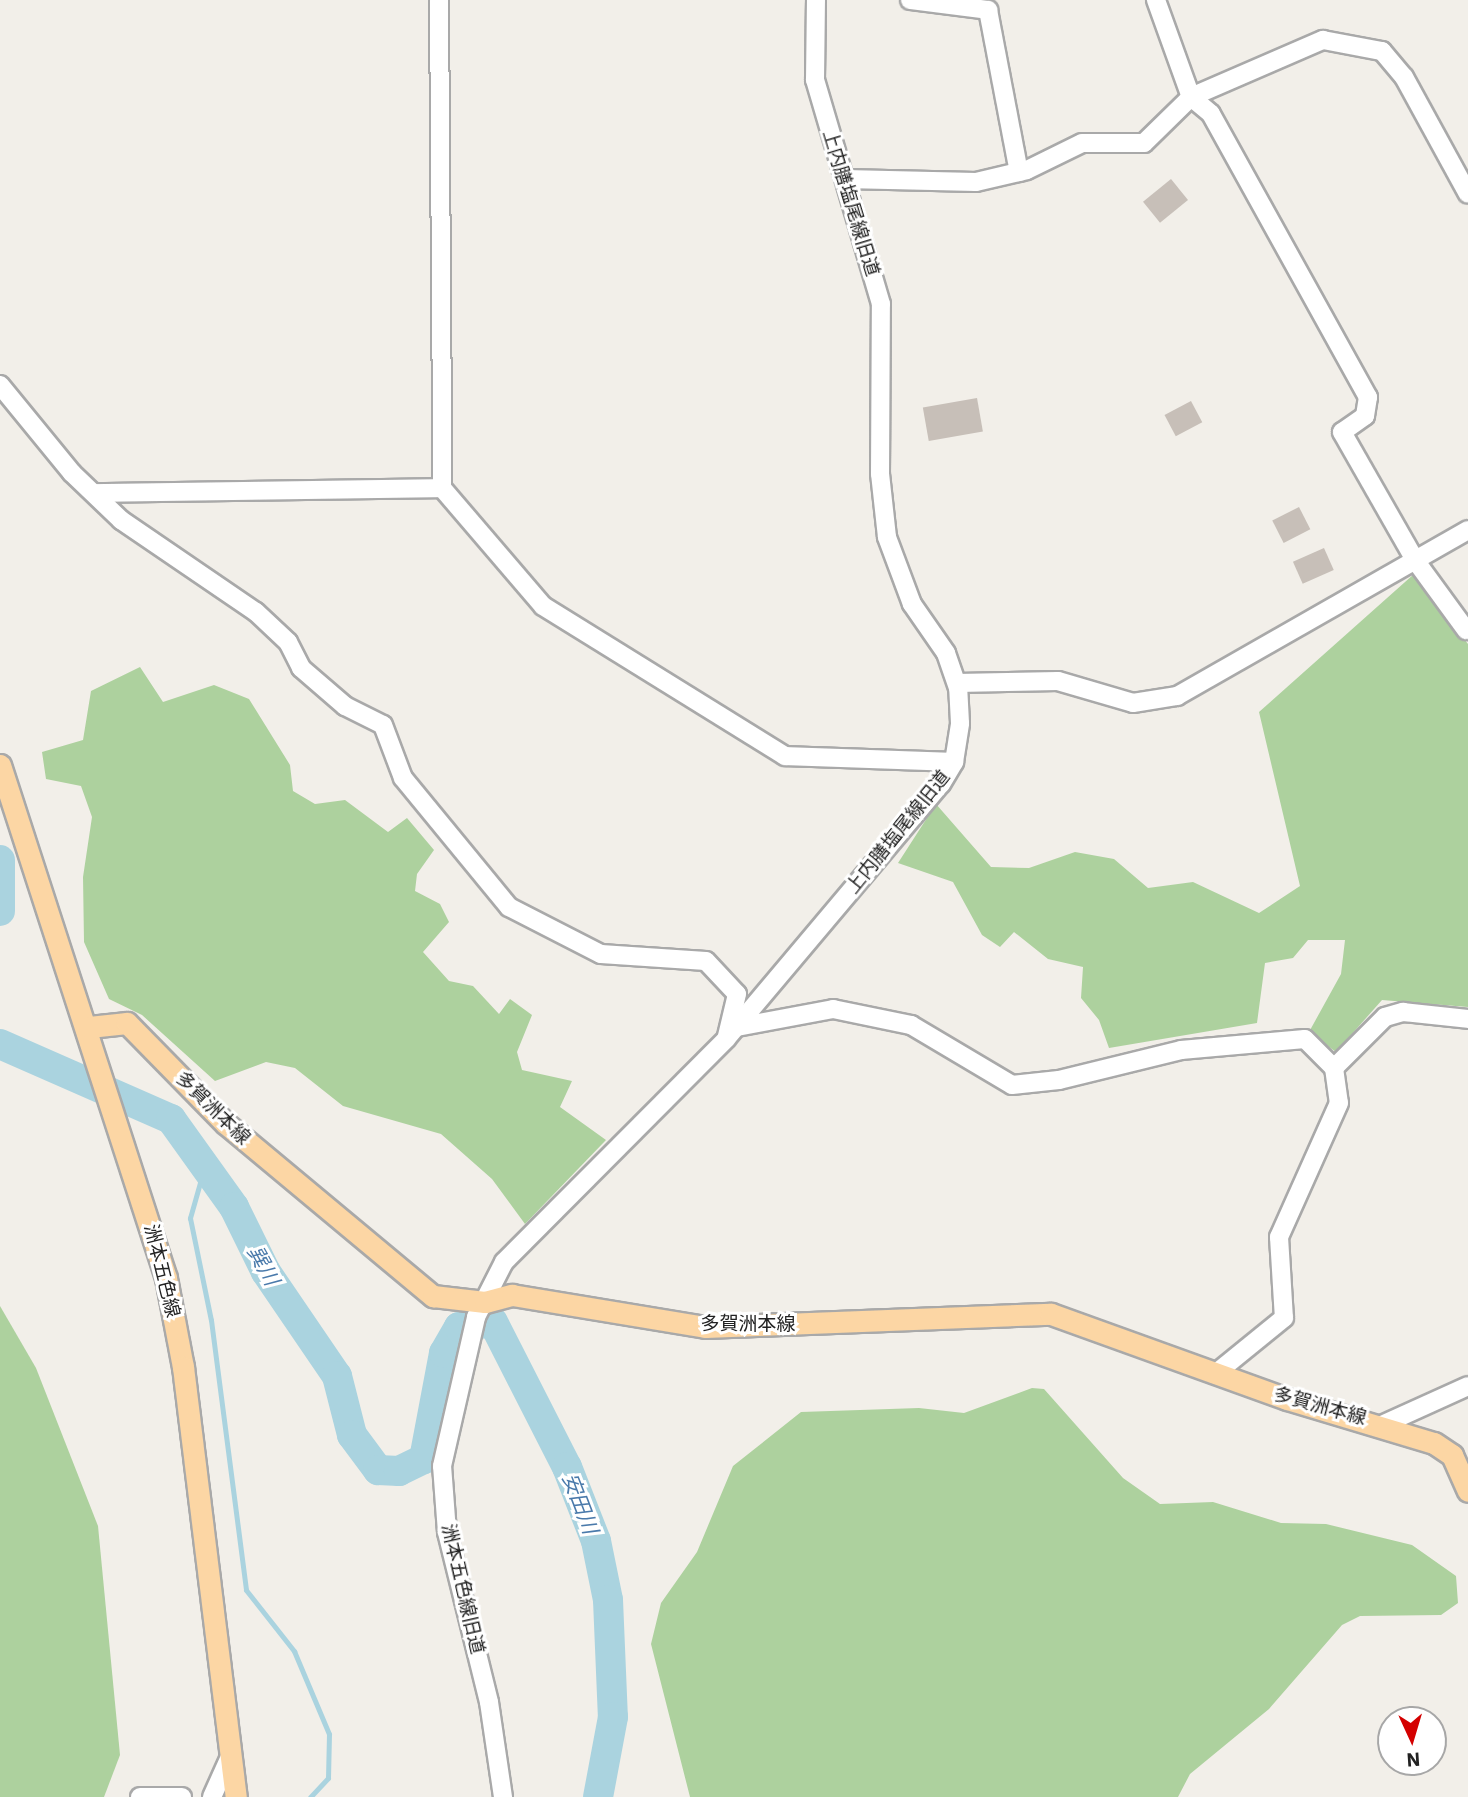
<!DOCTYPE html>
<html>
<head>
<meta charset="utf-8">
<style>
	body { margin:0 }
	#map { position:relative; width:1468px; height:1797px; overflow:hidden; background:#f2efe9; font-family:"IBM Plex Sans","Noto Sans JP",sans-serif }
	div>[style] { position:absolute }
	.forest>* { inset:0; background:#add19e }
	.stream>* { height:5px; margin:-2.5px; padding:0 2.5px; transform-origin:2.5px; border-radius:2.5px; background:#aad3df }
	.river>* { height:30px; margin:-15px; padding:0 15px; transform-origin:15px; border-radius:15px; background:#aad3df }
	.building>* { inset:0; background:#c7bfb8; transform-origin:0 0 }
	.roads { filter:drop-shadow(2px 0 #a9a9a9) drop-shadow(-2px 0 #a9a9a9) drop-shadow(0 2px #a9a9a9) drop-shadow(0 -2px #a9a9a9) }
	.minor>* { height:18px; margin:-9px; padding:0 9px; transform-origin:9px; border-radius:9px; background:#fff }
	.major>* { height:21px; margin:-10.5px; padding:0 10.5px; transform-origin:10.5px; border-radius:10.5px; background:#fcd6a4 }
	span { translate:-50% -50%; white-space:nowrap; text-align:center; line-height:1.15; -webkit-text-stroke:6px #fff; paint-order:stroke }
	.street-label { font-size:19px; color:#222 }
	.water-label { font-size:21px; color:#4a7aab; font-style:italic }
	.north { position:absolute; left:1377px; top:1706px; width:70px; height:70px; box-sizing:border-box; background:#fff; border:2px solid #a7a7a7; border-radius:50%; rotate:176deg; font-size:19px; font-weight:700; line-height:28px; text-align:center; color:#222 }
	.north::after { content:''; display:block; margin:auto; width:24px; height:32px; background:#d40000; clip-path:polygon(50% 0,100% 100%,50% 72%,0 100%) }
</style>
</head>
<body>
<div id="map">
	<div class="forest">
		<i style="clip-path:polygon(1414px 574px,1468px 644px,1468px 1007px,1382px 1000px,1336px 1052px,1309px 1032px,1341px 974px,1345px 940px,1308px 940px,1293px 958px,1265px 963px,1257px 1023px,1109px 1048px,1099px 1020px,1081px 998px,1083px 967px,1048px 959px,1014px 932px,1000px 947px,982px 935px,953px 882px,898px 863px,936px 804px,991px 867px,1029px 868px,1075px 852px,1114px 859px,1148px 888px,1193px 882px,1259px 913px,1300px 886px,1259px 712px)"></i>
		<i style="clip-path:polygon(140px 667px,163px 702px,214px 685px,249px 699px,290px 765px,293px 791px,315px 804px,345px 800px,388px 832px,407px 818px,434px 850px,417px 874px,415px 891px,440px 904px,449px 922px,423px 952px,449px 981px,473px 986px,499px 1014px,510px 999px,532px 1015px,517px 1052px,522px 1070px,572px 1081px,560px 1107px,606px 1140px,525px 1224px,492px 1179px,441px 1134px,343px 1106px,295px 1068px,266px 1062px,215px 1081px,142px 1015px,109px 999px,84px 942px,83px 877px,92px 817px,81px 786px,46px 779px,42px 752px,83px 740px,91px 691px)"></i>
		<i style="clip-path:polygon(0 1306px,36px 1368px,98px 1526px,120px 1755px,104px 1797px,0 1797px)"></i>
		<i style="clip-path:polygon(1032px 1388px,1044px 1389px,1123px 1478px,1160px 1504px,1213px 1502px,1281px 1523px,1326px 1524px,1412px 1545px,1456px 1576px,1458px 1603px,1441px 1615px,1360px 1616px,1342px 1625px,1269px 1709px,1190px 1774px,1178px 1797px,690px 1797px,651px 1644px,661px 1603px,697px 1552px,733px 1466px,801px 1412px,919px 1408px,964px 1413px)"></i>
	</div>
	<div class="stream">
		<i style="left:203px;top:1172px;width:48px;rotate:105.8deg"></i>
		<i style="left:190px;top:1218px;width:104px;rotate:78.4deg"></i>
		<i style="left:211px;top:1320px;width:272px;rotate:82.6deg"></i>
		<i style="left:246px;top:1590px;width:78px;rotate:51.8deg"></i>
		<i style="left:294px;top:1651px;width:90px;rotate:67.1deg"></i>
		<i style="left:329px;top:1734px;width:44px;rotate:91.3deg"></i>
		<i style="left:328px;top:1778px;width:26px;rotate:133deg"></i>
	</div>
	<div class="river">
		<i style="left:0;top:860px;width:51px;rotate:90deg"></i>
		<i style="left:0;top:1044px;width:187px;rotate:23.7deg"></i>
		<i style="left:171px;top:1119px;width:108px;rotate:54.4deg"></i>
		<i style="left:234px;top:1207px;width:72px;rotate:63.8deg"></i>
		<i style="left:266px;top:1272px;width:126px;rotate:55.7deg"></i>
		<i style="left:337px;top:1376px;width:61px;rotate:75.7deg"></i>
		<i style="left:352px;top:1435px;width:44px;rotate:53.4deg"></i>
		<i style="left:378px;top:1470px;width:21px;rotate:3deg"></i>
		<i style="left:399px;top:1471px;width:28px;rotate:-26deg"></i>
		<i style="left:424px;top:1459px;width:108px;rotate:-79.3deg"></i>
		<i style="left:444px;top:1353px;width:30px;rotate:-60deg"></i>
		<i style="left:459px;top:1327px;width:34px;rotate:-8deg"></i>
		<i style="left:493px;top:1322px;width:163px;rotate:63deg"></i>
		<i style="left:567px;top:1467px;width:79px;rotate:68.6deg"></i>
		<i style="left:596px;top:1541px;width:60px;rotate:78.5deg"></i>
		<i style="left:608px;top:1600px;width:117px;rotate:87.6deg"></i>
		<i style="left:613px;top:1717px;width:81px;rotate:100.6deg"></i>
	</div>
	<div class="building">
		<i style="left:1171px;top:179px;width:27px;height:36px;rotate:51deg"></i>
		<i style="left:977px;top:398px;width:34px;height:55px;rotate:80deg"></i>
		<i style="left:1191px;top:401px;width:24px;height:30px;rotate:62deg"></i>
		<i style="left:1299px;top:507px;width:25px;height:30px;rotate:63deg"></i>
		<i style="left:1324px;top:548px;width:24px;height:34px;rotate:66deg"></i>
	</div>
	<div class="roads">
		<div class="minor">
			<i style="left:439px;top:0;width:488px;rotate:89.6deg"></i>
			<i style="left:442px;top:488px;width:155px;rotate:49.4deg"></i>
			<i style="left:543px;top:606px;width:285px;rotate:31.8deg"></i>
			<i style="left:785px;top:756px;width:169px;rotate:2deg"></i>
			<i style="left:910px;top:0;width:79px;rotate:7.3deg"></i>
			<i style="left:988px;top:10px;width:165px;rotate:79.2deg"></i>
			<i style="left:1156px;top:0;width:103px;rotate:70.2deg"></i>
			<i style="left:1191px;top:97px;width:26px;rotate:40deg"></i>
			<i style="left:1211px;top:114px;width:324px;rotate:61deg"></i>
			<i style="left:1368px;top:397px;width:19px;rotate:99deg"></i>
			<i style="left:1365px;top:416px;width:28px;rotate:145deg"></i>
			<i style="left:1342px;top:432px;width:147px;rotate:60.3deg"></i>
			<i style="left:1415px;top:560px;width:87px;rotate:53.9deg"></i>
			<i style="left:845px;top:179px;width:131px;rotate:1.3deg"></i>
			<i style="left:976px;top:182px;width:52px;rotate:-13.2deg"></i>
			<i style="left:1027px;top:170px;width:61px;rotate:-26.1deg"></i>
			<i style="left:1082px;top:143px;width:62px"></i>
			<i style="left:1144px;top:143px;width:66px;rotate:-44.4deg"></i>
			<i style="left:1191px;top:97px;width:144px;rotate:-23.4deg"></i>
			<i style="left:1323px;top:40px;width:60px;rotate:10.6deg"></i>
			<i style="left:1382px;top:51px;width:34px;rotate:50deg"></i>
			<i style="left:1404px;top:77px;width:133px;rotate:61.3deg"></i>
			<i style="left:0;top:385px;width:114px;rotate:50.7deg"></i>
			<i style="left:72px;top:473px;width:68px;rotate:43.8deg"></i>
			<i style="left:121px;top:520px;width:163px;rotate:34.3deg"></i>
			<i style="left:256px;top:612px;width:44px;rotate:43.2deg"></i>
			<i style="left:288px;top:642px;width:29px;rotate:63deg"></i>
			<i style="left:301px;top:668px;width:58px;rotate:40.8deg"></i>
			<i style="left:345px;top:706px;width:42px;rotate:26.6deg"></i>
			<i style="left:383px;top:725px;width:57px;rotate:69.3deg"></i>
			<i style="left:403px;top:778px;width:167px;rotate:50.6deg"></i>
			<i style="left:509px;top:907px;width:103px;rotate:27.1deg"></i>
			<i style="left:601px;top:954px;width:105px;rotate:3.8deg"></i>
			<i style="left:706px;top:961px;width:45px;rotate:46.8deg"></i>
			<i style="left:737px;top:994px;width:43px;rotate:103.4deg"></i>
			<i style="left:97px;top:493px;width:345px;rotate:-0.8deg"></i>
			<i style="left:957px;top:683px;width:101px;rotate:-1.1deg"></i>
			<i style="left:1058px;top:681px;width:78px;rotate:16.3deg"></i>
			<i style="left:1133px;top:703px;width:45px;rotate:-9deg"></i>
			<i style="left:1177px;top:696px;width:335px;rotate:-29.7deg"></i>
			<i style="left:737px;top:1027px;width:98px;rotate:-10.6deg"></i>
			<i style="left:833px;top:1009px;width:80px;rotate:11.6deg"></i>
			<i style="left:911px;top:1025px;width:117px;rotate:30.7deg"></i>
			<i style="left:1012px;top:1085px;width:47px;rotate:-6.1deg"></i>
			<i style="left:1059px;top:1080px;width:126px;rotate:-13.8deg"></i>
			<i style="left:1181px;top:1050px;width:124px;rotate:-5.1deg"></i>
			<i style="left:1305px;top:1039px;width:41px;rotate:45deg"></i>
			<i style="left:1334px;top:1068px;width:35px;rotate:82deg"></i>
			<i style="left:1339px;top:1103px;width:147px;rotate:114.1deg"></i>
			<i style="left:1279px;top:1237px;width:81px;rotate:86.5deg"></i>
			<i style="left:1284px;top:1318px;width:89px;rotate:140.9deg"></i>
			<i style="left:1334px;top:1068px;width:72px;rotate:-45deg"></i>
			<i style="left:1385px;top:1017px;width:19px;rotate:-16deg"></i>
			<i style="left:1403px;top:1012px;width:65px;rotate:6.1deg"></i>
			<i style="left:1384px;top:1424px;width:92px;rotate:-24.3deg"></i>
			<i style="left:140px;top:1797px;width:42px"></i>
			<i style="left:212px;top:1797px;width:42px;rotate:-65.9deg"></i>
			<i style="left:503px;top:1797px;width:96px;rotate:-98.4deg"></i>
			<i style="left:489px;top:1702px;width:175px;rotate:-103.9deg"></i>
			<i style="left:447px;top:1532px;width:66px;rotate:-94.3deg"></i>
			<i style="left:442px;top:1466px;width:153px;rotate:-77.1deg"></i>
			<i style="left:476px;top:1317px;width:62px;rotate:-63deg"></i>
			<i style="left:504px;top:1262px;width:315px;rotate:-45.1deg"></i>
			<i style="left:726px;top:1039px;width:334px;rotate:-49.9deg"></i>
			<i style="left:941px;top:784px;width:26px;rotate:-59deg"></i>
			<i style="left:954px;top:762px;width:39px;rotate:-81deg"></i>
			<i style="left:960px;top:723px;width:35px;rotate:-93deg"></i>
			<i style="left:958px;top:688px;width:37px;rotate:-109deg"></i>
			<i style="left:946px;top:653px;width:60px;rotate:-124.8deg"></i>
			<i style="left:912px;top:604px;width:72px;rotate:-110.5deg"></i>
			<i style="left:887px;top:537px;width:63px;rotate:-96.3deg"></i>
			<i style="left:880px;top:474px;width:170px;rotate:-89.7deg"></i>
			<i style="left:881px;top:304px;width:234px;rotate:-106.4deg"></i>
			<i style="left:815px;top:80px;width:80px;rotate:-89.3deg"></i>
		</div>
		<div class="major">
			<i style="left:0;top:765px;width:539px;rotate:72.07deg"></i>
			<i style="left:166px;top:1278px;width:91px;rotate:79.2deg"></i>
			<i style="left:183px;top:1367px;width:433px;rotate:83deg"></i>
			<i style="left:89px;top:1027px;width:38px;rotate:-6deg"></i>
			<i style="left:127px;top:1023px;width:140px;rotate:45.6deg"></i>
			<i style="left:225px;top:1123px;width:271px;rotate:39.8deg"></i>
			<i style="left:433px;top:1296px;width:52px;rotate:6.6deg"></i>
			<i style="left:485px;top:1302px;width:28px;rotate:-15deg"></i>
			<i style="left:512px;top:1295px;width:196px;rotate:9.4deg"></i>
			<i style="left:705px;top:1327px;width:346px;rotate:-2.2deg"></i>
			<i style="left:1051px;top:1314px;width:251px;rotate:19.8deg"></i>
			<i style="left:1287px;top:1399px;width:153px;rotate:16.7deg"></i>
			<i style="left:1434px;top:1443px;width:22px;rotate:34deg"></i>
			<i style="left:1452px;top:1455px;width:39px;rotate:66deg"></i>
		</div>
	</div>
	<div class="street-label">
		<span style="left:851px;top:203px;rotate:73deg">上内膳塩尾線旧道</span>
		<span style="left:898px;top:832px;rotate:-51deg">上内膳塩尾線旧道</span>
		<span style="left:213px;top:1108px;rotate:44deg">多賀洲本線</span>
		<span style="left:162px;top:1271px;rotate:76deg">洲本五色線</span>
		<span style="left:748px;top:1324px">多賀洲本線</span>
		<span style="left:1320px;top:1406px;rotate:15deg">多賀洲本線</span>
		<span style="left:463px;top:1589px;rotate:77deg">洲本五色線旧道</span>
	</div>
	<div class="water-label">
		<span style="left:264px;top:1265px;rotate:61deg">巽川</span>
		<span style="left:581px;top:1503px;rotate:69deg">安田川</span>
	</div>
	<div class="north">N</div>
</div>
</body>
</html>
